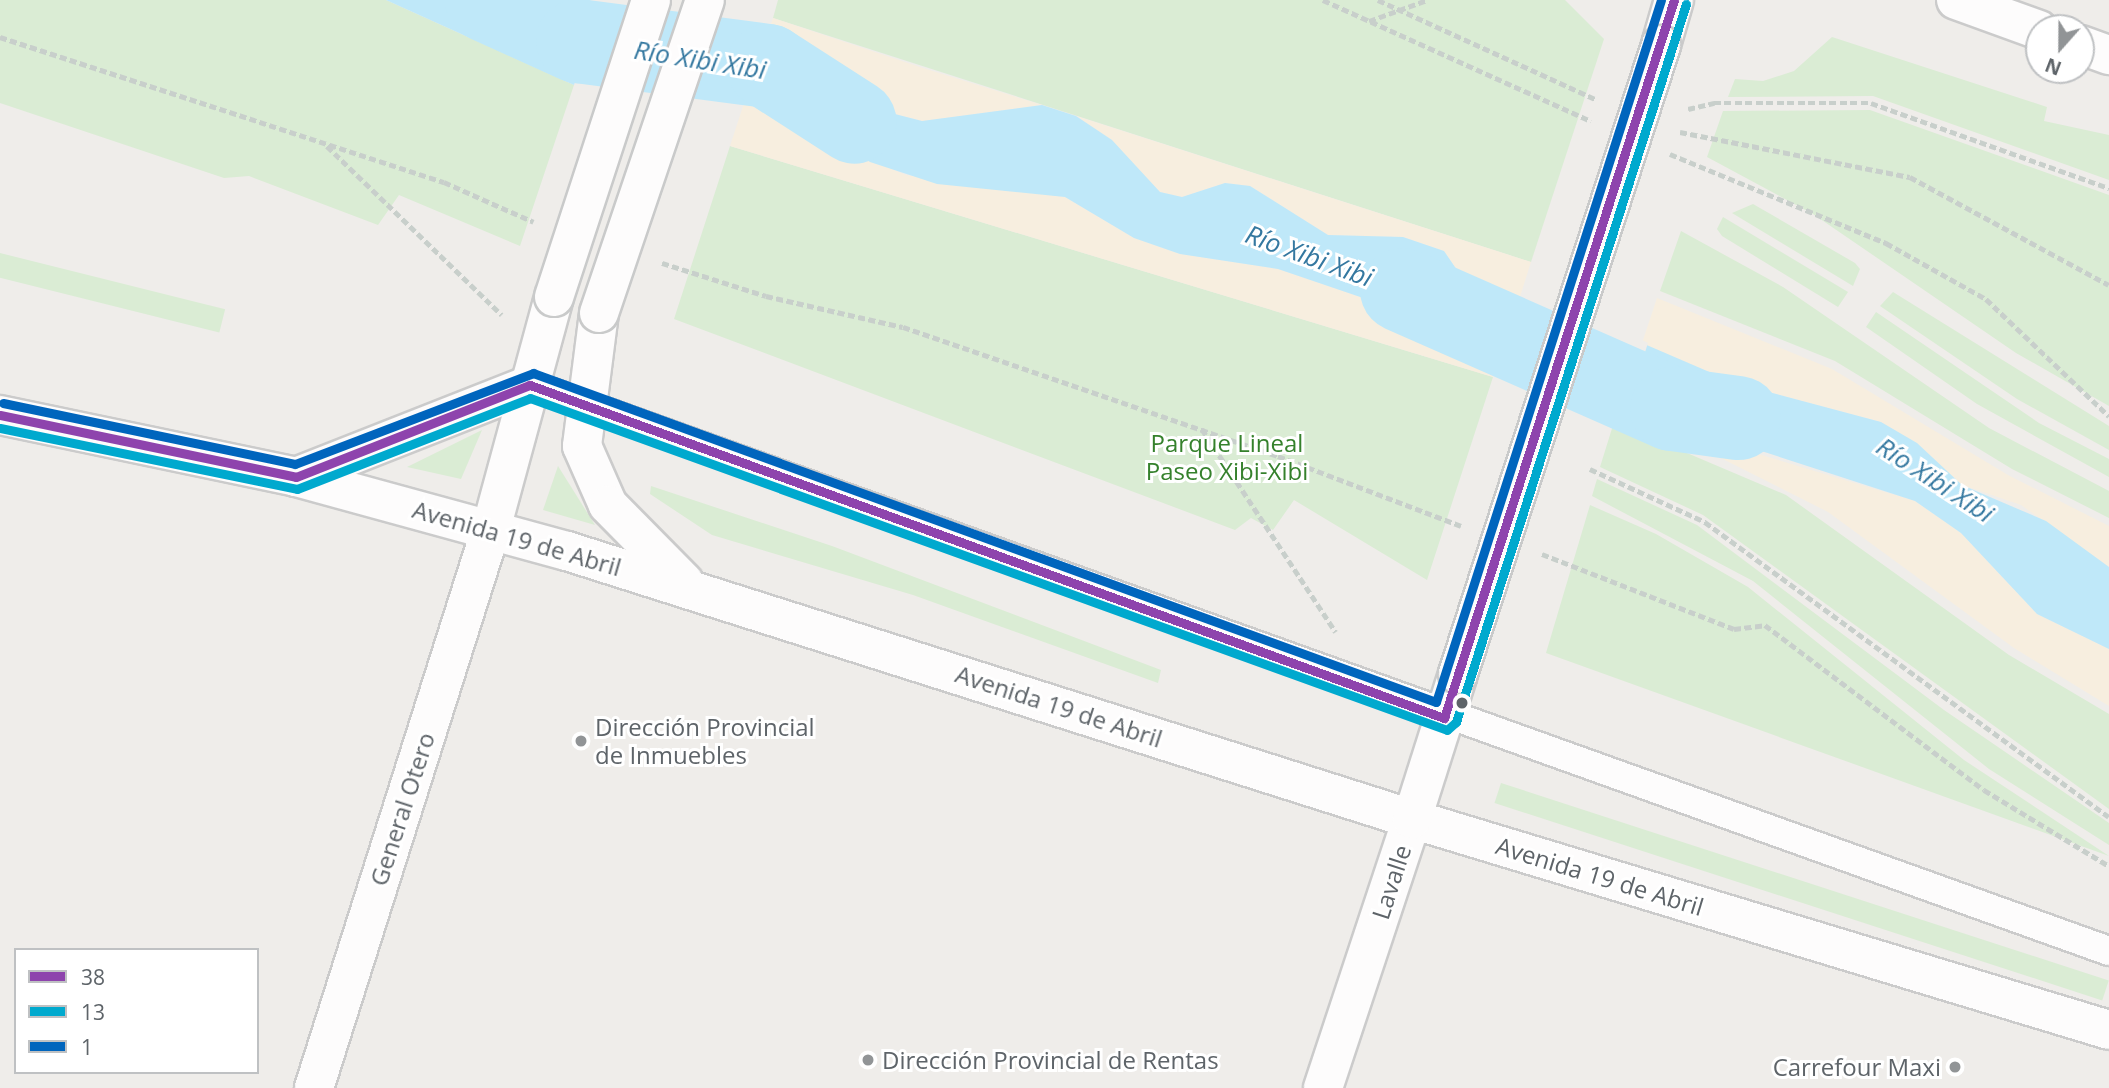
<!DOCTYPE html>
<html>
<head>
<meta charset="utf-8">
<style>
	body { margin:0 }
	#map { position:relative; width:2109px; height:1088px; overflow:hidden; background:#efedea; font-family:"Open Sans",sans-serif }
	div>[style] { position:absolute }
	.green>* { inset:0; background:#daecd4; transform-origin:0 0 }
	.sand>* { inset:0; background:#f7eedf }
	.water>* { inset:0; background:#bfe8f9 }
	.pier>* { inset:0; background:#efedea }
	.river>* { height:84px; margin:-42px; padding:0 42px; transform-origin:42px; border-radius:42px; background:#bfe8f9 }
	.path>* { height:4.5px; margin-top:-2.25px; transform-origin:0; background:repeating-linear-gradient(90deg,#c8cfcb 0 7px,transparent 0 10.5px) }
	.roads { filter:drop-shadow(2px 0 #cbcbcb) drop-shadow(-2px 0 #cbcbcb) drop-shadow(0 2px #cbcbcb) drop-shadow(0 -2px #cbcbcb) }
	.lane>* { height:28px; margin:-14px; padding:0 14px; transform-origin:14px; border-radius:14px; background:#fdfcfc }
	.street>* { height:38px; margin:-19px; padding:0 19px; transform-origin:19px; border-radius:19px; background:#fdfcfc }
	.secondary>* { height:38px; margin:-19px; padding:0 19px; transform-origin:19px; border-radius:19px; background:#fdfcfc }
	.bridges { filter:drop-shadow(2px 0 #c9caca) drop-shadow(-2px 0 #c9caca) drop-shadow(0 2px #c9caca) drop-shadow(0 -2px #c9caca) }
	.secondary-bridge>* { height:38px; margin:-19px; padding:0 19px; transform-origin:19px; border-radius:19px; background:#fdfcfc }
	.bus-1>* { height:9px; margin:-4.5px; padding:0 4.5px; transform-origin:4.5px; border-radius:4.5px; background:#8e44ad }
	.bus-2>* { height:9px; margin:-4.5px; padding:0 4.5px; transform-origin:4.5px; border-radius:4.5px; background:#00a9ce }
	.bus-3>* { height:9px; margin:-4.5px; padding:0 4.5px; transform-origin:4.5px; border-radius:4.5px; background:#0065bd }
	.dots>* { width:19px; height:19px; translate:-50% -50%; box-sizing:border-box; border:4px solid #fff; border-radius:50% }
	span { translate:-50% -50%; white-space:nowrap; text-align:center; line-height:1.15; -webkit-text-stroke:6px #fff; paint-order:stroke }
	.park-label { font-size:24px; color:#35812c }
	.street-label { font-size:24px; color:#5e6469 }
	.poi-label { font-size:24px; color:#5e6469 }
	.left { translate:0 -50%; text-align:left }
	.right { translate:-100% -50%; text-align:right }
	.water-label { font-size:26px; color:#3478a0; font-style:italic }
	.legend { position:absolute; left:14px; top:948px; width:245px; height:126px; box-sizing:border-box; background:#fff; border:2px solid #bfc1c3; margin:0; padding:9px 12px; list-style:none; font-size:21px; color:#5e6469 }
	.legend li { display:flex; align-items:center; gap:14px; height:35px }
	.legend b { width:35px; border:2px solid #bfc1c3 }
	.north { position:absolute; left:2025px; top:14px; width:70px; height:70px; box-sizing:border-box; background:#fff; border:2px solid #bfc1c3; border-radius:50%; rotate:201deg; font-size:19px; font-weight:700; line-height:28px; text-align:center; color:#5e6469 }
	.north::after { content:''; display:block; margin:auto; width:24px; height:32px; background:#919496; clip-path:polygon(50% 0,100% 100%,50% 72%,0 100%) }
</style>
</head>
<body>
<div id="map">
	<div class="green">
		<i style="clip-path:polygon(0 0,386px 0,574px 85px,520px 246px,399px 195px,378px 225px,249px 176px,224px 178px,0 103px)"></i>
		<i style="clip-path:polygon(778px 0,1565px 0,1604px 39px,1531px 262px,773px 18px)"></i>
		<i style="clip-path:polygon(1832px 37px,2047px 107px,2044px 121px,2109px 135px,2109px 180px,1873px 96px,1728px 97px,1735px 79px,1763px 81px,1794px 71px)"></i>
		<i style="clip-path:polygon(1870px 110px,2109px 195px,2109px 406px,2016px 353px,1813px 214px,1707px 157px,1723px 111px)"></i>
		<i style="clip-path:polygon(730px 146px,1493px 377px,1427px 580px,1294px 500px,1273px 530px,1251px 518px,1235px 530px,674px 319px)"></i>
		<i style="clip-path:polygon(1753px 204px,1855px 263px,1860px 269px,1853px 286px,1732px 213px)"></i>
		<i style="clip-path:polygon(1723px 217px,1848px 292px,1838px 307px,1722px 236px,1717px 229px)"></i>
		<i style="clip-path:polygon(1681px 231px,1783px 287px,1989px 428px,2109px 491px,2109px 518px,2012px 469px,1835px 361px,1660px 291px)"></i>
		<i style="left:0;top:253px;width:232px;height:24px;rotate:14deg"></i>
		<i style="clip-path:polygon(1893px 292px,2109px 426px,2109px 450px,2017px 399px,1880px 306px)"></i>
		<i style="clip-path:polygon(1876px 312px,2039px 423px,2109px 459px,2109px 477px,1977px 404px,1866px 327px)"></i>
		<i style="clip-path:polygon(1614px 422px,1786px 495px,2009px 655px,2109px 714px,2109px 809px,1703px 515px,1600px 467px)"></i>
		<i style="clip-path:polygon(482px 430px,461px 479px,407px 467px)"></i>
		<i style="clip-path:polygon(558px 466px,595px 525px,543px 510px)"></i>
		<i style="clip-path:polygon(1597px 479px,1697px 525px,1944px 710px,2109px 823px,2109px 845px,1989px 769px,1753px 581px,1592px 496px)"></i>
		<i style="clip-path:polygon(651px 486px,832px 546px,1161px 670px,1158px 683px,913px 595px,712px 535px,650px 494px)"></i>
		<i style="clip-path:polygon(1590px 505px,1656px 534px,1748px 587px,1964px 760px,2109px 856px,1546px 653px)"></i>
		<i style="left:1501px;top:783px;width:639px;height:21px;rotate:18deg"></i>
	</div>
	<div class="sand">
		<i style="clip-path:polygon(773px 18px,923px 68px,1042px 105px,923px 121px,887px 112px,840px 71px,768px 33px)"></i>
		<i style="clip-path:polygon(746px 97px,784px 103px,851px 152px,906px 175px,1065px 197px,1134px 238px,1180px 254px,1278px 269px,1419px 317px,1500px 356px,1493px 377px,730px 146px)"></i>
		<i style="clip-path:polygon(1076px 116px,1531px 262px,1518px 303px,1457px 270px,1444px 251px,1403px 237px,1328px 235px,1250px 186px,1225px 183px,1182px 197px,1160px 192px,1112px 141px)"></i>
		<i style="clip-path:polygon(1657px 298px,1832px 369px,2008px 475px,2109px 526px,2109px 567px,2021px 505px,1962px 485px,1881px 422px,1735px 383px,1659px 354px,1642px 343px)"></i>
		<i style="clip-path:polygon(1698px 436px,1915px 501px,1961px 533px,2037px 614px,2109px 649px,2109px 706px,2014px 648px,1828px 512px,1679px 437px)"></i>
	</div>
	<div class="water">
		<i style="clip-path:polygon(386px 0,573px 0,597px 17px,574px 85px)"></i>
		<i style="clip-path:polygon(768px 33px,840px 71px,887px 112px,922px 121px,1042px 105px,1076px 116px,1112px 140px,1160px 192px,1182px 197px,1225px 183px,1250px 186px,1328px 235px,1403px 237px,1444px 251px,1457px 270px,1518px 303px,1500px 356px,1419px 317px,1278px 269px,1180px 254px,1134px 238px,1065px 197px,937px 184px,870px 162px,784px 103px,746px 97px)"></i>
		<i style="clip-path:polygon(1642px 343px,1735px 383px,1881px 422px,1917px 443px,1962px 485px,2046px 521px,2109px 567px,2109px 649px,2037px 614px,1961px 533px,1915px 501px,1752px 448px,1679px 437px,1617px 415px)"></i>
	</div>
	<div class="pier">
		<i style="clip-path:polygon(1642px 340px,1648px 343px,1623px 421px,1613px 414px)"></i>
	</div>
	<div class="river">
		<i style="left:487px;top:0;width:100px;rotate:24.3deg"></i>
		<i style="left:578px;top:41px;width:192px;rotate:7.5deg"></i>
		<i style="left:768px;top:66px;width:103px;rotate:32.8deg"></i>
		<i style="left:1402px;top:290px;width:295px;rotate:23.8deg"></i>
		<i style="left:1672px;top:409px;width:67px;rotate:7.8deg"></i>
	</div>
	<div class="path">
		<i style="left:1323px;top:0;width:294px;rotate:24.3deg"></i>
		<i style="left:1378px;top:0;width:241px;rotate:24.5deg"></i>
		<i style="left:1369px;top:21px;width:62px;rotate:-19.9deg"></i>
		<i style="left:0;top:37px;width:467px;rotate:18.1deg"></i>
		<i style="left:444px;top:182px;width:98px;rotate:24deg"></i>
		<i style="left:1688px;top:109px;width:27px;rotate:-13deg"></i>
		<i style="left:1714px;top:103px;width:157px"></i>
		<i style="left:1871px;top:103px;width:253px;rotate:19.7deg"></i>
		<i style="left:1680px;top:132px;width:234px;rotate:11.1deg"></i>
		<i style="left:1910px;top:177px;width:226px;rotate:28.5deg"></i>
		<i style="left:327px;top:146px;width:243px;rotate:44deg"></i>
		<i style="left:1670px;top:154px;width:234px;rotate:22.4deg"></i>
		<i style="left:1886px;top:243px;width:115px;rotate:29.2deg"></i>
		<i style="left:1986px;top:299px;width:170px;rotate:43.6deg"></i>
		<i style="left:662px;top:263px;width:109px;rotate:17.6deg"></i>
		<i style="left:766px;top:296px;width:140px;rotate:12.8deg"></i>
		<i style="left:903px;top:327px;width:397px;rotate:19deg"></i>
		<i style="left:1278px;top:456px;width:196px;rotate:20.9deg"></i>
		<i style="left:1202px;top:429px;width:243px;rotate:56.6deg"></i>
		<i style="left:1590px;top:469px;width:127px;rotate:24.7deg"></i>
		<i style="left:1705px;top:522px;width:500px;rotate:36.14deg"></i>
		<i style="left:1542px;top:554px;width:206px;rotate:21.3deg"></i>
		<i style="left:1734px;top:629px;width:31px;rotate:-7deg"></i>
		<i style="left:1765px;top:625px;width:274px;rotate:37deg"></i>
		<i style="left:1984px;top:790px;width:146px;rotate:31.3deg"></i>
	</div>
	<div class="roads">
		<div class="lane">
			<i style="left:530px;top:385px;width:1677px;rotate:19.72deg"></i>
		</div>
		<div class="street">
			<i style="left:314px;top:1088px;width:586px;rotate:-72.43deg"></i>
			<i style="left:1323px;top:1088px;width:283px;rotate:-71.7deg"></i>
		</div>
		<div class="secondary">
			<i style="left:1956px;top:0;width:88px;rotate:19.9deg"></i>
			<i style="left:1661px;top:45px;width:47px;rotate:-73.9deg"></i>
			<i style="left:2081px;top:45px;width:30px;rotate:20deg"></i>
			<i style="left:599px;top:313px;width:134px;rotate:97.3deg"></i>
			<i style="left:582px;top:446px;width:64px;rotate:66.2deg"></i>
			<i style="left:608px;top:505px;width:108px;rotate:45.4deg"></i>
			<i style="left:0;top:415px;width:302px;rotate:11.8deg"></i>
			<i style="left:296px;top:477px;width:281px;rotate:15.3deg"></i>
			<i style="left:567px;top:551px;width:886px;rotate:17.6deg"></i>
			<i style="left:1412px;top:819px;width:728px;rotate:16.84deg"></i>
			<i style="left:296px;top:477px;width:251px;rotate:-21.5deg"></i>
			<i style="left:491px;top:529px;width:240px;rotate:-74.8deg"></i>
			<i style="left:1412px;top:819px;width:152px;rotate:-72.4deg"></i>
		</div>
	</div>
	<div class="bridges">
		<div class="secondary-bridge">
			<i style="left:554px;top:297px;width:312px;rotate:-71.9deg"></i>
			<i style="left:599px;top:313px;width:330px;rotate:-71.3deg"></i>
			<i style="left:1458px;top:674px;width:661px;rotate:-72.11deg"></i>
		</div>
	</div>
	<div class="bus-1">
		<i style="left:0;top:415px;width:302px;rotate:11.8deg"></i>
		<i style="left:296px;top:477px;width:251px;rotate:-21.5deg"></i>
		<i style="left:530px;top:385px;width:973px;rotate:20.02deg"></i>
		<i style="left:1444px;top:718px;width:754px;rotate:-72.24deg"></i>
	</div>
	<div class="bus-2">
		<i style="left:0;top:428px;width:303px;rotate:11.6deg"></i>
		<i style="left:297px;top:489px;width:250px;rotate:-21.3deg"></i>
		<i style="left:530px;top:398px;width:975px;rotate:19.9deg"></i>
		<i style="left:1447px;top:730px;width:12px;rotate:-42deg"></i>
		<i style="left:1456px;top:722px;width:754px;rotate:-72.24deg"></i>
	</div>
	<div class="bus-3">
		<i style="left:3px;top:403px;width:298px;rotate:11.8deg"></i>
		<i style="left:295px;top:464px;width:255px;rotate:-20.9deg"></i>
		<i style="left:533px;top:373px;width:961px;rotate:20.02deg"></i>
		<i style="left:1436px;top:702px;width:737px;rotate:-72.23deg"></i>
	</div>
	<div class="dots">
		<i style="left:1462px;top:703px;background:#5e6469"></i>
		<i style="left:581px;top:741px;background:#919496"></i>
		<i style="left:868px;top:1060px;background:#919496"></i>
		<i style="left:1955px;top:1067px;background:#919496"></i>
	</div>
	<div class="park-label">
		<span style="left:1227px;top:457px">Parque Lineal<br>Paseo Xibi-Xibi</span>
	</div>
	<div class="street-label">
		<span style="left:517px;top:538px;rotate:16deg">Avenida 19 de Abril</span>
		<span style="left:1059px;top:706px;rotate:18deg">Avenida 19 de Abril</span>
		<span style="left:402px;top:809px;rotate:-72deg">General Otero</span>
		<span style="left:1600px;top:876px;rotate:17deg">Avenida 19 de Abril</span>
		<span style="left:1391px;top:882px;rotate:-72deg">Lavalle</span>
	</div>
	<div class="poi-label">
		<span class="left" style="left:595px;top:741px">Dirección Provincial<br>de Inmuebles</span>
		<span class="left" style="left:882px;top:1060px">Dirección Provincial de Rentas</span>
		<span class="right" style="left:1941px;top:1067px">Carrefour Maxi</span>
	</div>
	<div class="water-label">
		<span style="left:700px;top:60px;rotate:9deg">Río Xibi Xibi</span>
		<span style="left:1309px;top:256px;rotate:20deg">Río Xibi Xibi</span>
		<span style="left:1935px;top:480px;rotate:33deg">Río Xibi Xibi</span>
	</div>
	<ul class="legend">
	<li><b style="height:9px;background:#8e44ad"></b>38</li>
	<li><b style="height:9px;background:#00a9ce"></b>13</li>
	<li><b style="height:9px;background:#0065bd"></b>1</li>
	</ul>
	<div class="north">N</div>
</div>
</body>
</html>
